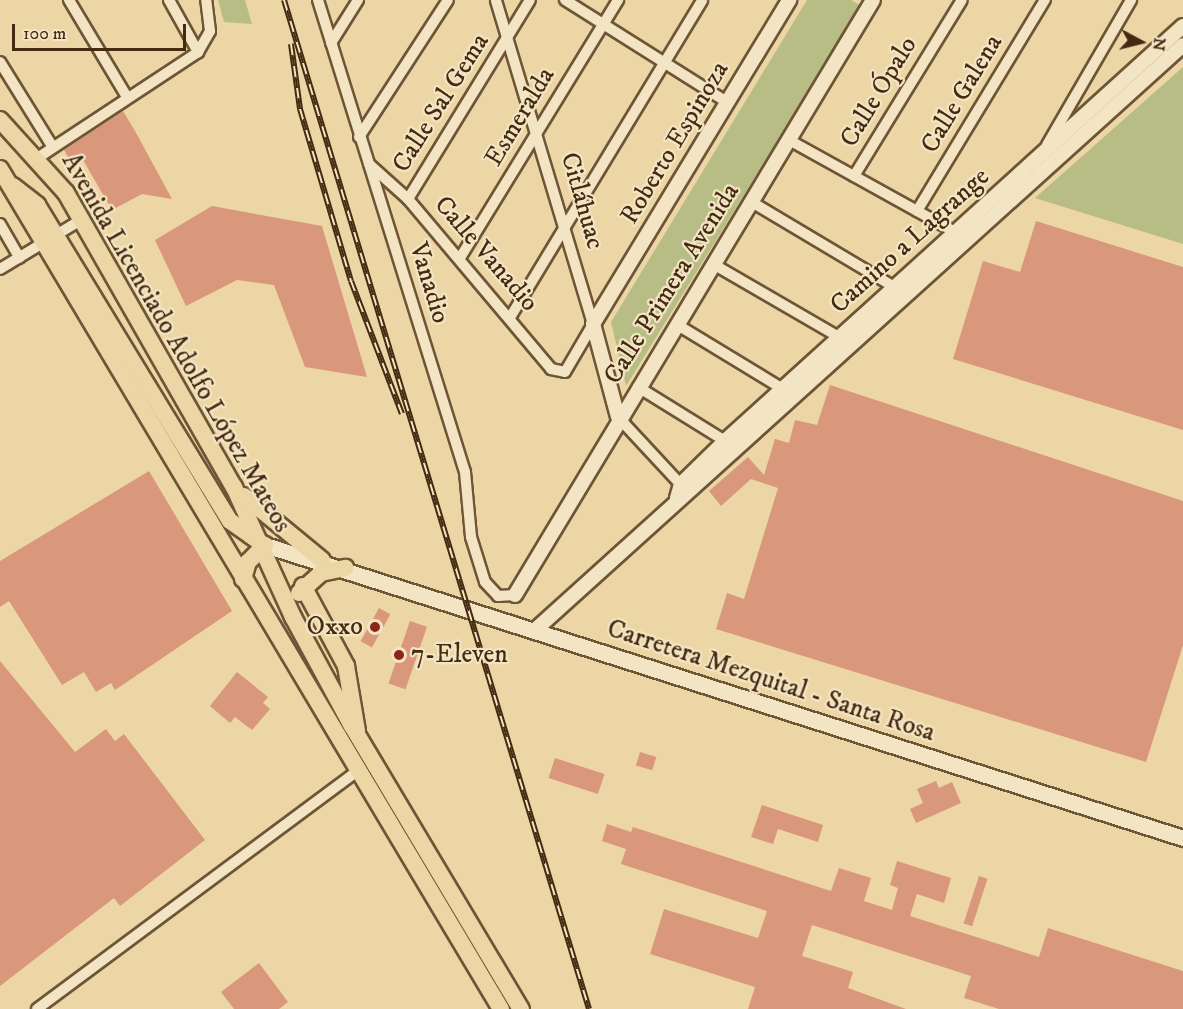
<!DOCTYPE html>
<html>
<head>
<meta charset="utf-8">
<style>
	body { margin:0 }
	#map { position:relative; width:1183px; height:1009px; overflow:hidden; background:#ecd6a5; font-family:"IM FELL DW Pica",serif }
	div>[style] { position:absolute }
	.green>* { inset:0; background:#b8bd86 }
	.building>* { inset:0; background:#d9977c; transform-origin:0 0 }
	.roads { filter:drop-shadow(2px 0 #6d5536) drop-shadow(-2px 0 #6d5536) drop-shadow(0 2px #6d5536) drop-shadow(0 -2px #6d5536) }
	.minor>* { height:10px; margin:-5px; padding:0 5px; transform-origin:5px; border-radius:5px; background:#f3e4c4 }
	.tertiary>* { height:14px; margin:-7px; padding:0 7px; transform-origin:7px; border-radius:7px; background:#f3e4c4 }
	.secondary>* { height:15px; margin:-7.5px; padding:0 7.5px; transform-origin:7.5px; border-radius:7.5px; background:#f3e4c4 }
	.primary>* { height:16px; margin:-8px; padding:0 8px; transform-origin:8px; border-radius:8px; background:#ecd6a5 }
	.rail>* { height:6px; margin-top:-3px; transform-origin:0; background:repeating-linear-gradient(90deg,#f3e4c4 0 11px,#432a11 0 22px); box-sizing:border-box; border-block:2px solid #432a11 }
	.dots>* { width:16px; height:16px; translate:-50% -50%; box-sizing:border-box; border:3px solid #f3e4c4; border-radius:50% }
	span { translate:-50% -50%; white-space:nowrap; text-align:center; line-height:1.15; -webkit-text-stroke:4.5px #f3e4c4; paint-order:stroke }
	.street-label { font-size:26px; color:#432a11 }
	.poi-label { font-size:26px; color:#432a11 }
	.right { translate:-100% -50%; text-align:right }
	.left { translate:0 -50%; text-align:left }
	.north { position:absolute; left:1111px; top:12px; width:60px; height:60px; -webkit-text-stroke:4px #f3e4c4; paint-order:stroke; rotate:97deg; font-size:16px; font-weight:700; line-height:24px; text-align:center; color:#432a11 }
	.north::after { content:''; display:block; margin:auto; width:21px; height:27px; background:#432a11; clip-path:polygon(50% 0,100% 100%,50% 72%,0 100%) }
	.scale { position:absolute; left:12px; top:24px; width:174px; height:27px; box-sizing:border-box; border:3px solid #432a11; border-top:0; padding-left:8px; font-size:18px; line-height:21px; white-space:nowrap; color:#432a11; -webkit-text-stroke:4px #f3e4c4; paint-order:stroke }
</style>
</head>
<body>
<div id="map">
	<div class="green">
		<i style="clip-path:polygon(218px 0,245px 0,252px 24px,224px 22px)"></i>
		<i style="clip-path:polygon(807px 0,851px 0,861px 6px,626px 386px,611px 322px)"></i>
		<i style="clip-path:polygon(1183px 67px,1183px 244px,1035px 198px)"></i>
	</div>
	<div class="building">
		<i style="clip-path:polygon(123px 111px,135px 131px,172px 199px,142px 194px,112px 210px,83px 160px,73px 166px,64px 150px)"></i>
		<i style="clip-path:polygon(212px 206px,322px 226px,367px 377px,305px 367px,274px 285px,237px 280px,186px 306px,155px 240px)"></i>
		<i style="clip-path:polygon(1036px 221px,1183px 267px,1183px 430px,953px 359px,983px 261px,1020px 272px)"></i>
		<i style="clip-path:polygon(830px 385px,1183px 501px,1183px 645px,1146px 762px,716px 629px,727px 593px,744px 599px,778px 488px,751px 479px,721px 506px,709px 491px,748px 457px,764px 475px,775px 439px,789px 443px,795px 420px,817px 425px)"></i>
		<i style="clip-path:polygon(149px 471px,232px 611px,115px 690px,111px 683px,96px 692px,84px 672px,62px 685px,9px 601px,0 607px,0 561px)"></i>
		<i style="left:379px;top:608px;width:13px;height:38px;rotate:29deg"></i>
		<i style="left:410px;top:621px;width:18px;height:66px;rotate:19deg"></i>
		<i style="clip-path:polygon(0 661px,75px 752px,106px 729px,115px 741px,124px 734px,205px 840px,120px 906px,114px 898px,0 986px)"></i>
		<i style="clip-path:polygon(237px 672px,268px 697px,263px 703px,270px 709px,252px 730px,235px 717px,230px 723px,210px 706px)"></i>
		<i style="left:640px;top:752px;width:17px;height:14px;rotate:17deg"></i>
		<i style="left:555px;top:758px;width:52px;height:21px;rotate:18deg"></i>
		<i style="clip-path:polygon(936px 781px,939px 788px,952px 782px,961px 803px,916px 823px,910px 809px,923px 803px,917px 789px)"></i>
		<i style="clip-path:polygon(762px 805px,823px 825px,818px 842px,778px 829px,773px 844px,751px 837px)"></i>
		<i style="clip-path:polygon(607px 824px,631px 832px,633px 827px,831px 891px,839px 868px,871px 878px,864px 901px,892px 910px,898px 888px,890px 885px,897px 861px,938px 874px,951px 878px,944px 903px,917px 894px,910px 916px,1039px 957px,1048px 928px,1183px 971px,1183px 1009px,999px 1009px,964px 998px,971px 976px,812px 925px,802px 956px,853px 972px,848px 988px,906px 1009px,748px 1009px,755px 987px,650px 954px,664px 909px,758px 938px,767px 911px,621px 864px,626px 849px,602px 841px)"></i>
		<i style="left:979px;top:876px;width:9px;height:50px;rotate:18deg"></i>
		<i style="clip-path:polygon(259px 963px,288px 1002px,279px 1009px,234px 1009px,221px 992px)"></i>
	</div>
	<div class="roads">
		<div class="minor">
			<i style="left:69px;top:0;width:113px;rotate:59.1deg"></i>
			<i style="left:169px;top:0;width:60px;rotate:60.9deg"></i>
			<i style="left:318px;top:0;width:494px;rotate:72.7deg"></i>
			<i style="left:465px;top:472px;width:65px;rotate:84.7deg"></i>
			<i style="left:471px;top:537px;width:47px;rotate:72.7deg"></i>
			<i style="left:485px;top:582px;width:19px;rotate:47deg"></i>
			<i style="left:498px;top:596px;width:17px;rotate:-3deg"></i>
			<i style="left:565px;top:0;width:191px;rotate:32.2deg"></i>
			<i style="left:331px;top:43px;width:51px;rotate:-57.9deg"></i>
			<i style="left:0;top:62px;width:99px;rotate:58.2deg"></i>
			<i style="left:359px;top:137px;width:163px;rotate:-57deg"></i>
			<i style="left:789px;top:140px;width:190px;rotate:29deg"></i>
			<i style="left:1047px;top:145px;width:168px;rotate:-59.9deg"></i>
			<i style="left:39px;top:157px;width:191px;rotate:-33.4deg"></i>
			<i style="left:198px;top:52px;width:24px;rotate:-60deg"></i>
			<i style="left:210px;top:31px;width:31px;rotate:-97deg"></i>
			<i style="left:369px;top:164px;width:52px;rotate:41.9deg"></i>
			<i style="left:408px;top:199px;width:222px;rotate:49.9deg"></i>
			<i style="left:551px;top:369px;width:14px;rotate:12deg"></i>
			<i style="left:565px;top:372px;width:56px;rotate:-59.7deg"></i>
			<i style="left:593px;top:324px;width:338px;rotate:-106.7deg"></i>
			<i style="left:854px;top:176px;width:206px;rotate:-58.5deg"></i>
			<i style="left:408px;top:199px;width:233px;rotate:-58.5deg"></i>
			<i style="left:750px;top:201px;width:168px;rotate:30.8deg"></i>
			<i style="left:917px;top:211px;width:247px;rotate:-58.8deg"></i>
			<i style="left:0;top:224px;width:39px;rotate:60deg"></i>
			<i style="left:460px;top:258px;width:303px;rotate:-58.5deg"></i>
			<i style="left:713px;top:264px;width:151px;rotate:30.1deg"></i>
			<i style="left:0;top:269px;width:95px;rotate:-31.2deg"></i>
			<i style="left:511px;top:316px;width:369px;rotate:-58.8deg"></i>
			<i style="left:676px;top:324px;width:125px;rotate:31.3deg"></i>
			<i style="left:638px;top:387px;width:102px;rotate:31.8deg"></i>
			<i style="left:618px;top:417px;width:98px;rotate:47.1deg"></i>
			<i style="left:37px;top:1009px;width:400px;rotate:-36.6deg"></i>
		</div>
		<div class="tertiary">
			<i style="left:618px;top:417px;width:96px;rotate:-105deg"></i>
			<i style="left:593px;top:324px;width:379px;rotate:-58.8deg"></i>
			<i style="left:677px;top:498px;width:15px;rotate:-74deg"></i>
			<i style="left:681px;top:484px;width:62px;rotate:-44.3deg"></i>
			<i style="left:725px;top:441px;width:618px;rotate:-42.18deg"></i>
			<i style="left:515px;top:595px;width:694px;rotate:-58.97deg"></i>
			<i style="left:534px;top:631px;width:874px;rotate:-42.08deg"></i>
		</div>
		<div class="secondary">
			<i style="left:265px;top:545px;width:964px;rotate:17.7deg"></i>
		</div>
		<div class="primary">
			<i style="left:0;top:120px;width:98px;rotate:47.9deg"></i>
			<i style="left:66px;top:193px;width:339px;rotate:60.3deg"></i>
			<i style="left:234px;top:487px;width:143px;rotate:65.6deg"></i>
			<i style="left:293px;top:617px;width:124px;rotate:61.6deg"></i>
			<i style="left:352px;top:726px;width:330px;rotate:59.2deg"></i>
			<i style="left:0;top:169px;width:978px;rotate:59.19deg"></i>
			<i style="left:13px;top:186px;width:31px;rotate:38deg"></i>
			<i style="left:37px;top:205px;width:370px;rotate:58.6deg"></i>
			<i style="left:230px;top:521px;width:42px;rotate:35.2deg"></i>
			<i style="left:244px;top:496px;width:101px;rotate:39.4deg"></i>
			<i style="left:243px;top:579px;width:18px;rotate:-74deg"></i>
			<i style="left:248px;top:562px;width:24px;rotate:-45deg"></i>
			<i style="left:303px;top:586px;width:91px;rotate:61.7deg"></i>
			<i style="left:346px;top:666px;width:66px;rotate:80.4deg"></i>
			<i style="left:299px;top:593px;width:30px;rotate:-42deg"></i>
			<i style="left:321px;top:573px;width:25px;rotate:-12deg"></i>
		</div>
	</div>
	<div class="rail">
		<i style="left:284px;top:0;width:1054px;rotate:73.18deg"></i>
		<i style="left:291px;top:44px;width:66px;rotate:82.1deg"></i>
		<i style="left:300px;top:109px;width:179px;rotate:73.5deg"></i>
		<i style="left:351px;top:281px;width:142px;rotate:69deg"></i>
	</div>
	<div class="dots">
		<i style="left:375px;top:627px;background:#8f2418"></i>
		<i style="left:399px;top:655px;background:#8f2418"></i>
	</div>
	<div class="street-label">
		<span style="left:879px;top:92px;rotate:-59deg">Calle Ópalo</span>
		<span style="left:962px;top:94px;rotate:-59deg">Calle Galena</span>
		<span style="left:441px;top:103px;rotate:-58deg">Calle Sal Gema</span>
		<span style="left:520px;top:117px;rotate:-59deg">Esmeralda</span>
		<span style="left:675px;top:143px;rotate:-59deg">Roberto Espinoza</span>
		<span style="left:582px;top:201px;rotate:74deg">Citláhuac</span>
		<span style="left:910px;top:241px;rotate:-42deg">Camino a Lagrange</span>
		<span style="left:486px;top:254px;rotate:49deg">Calle Vanadio</span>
		<span style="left:429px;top:283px;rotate:73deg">Vanadio</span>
		<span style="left:672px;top:284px;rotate:-58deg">Calle Primera Avenida</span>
		<span style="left:176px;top:343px;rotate:60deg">Avenida Licenciado Adolfo López Mateos</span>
		<span style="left:771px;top:681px;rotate:18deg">Carretera Mezquital - Santa Rosa</span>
	</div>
	<div class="poi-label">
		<span class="right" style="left:363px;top:627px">Oxxo</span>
		<span class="left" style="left:411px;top:655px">7-Eleven</span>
	</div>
	<div class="north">N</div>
	<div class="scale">100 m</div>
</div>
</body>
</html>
